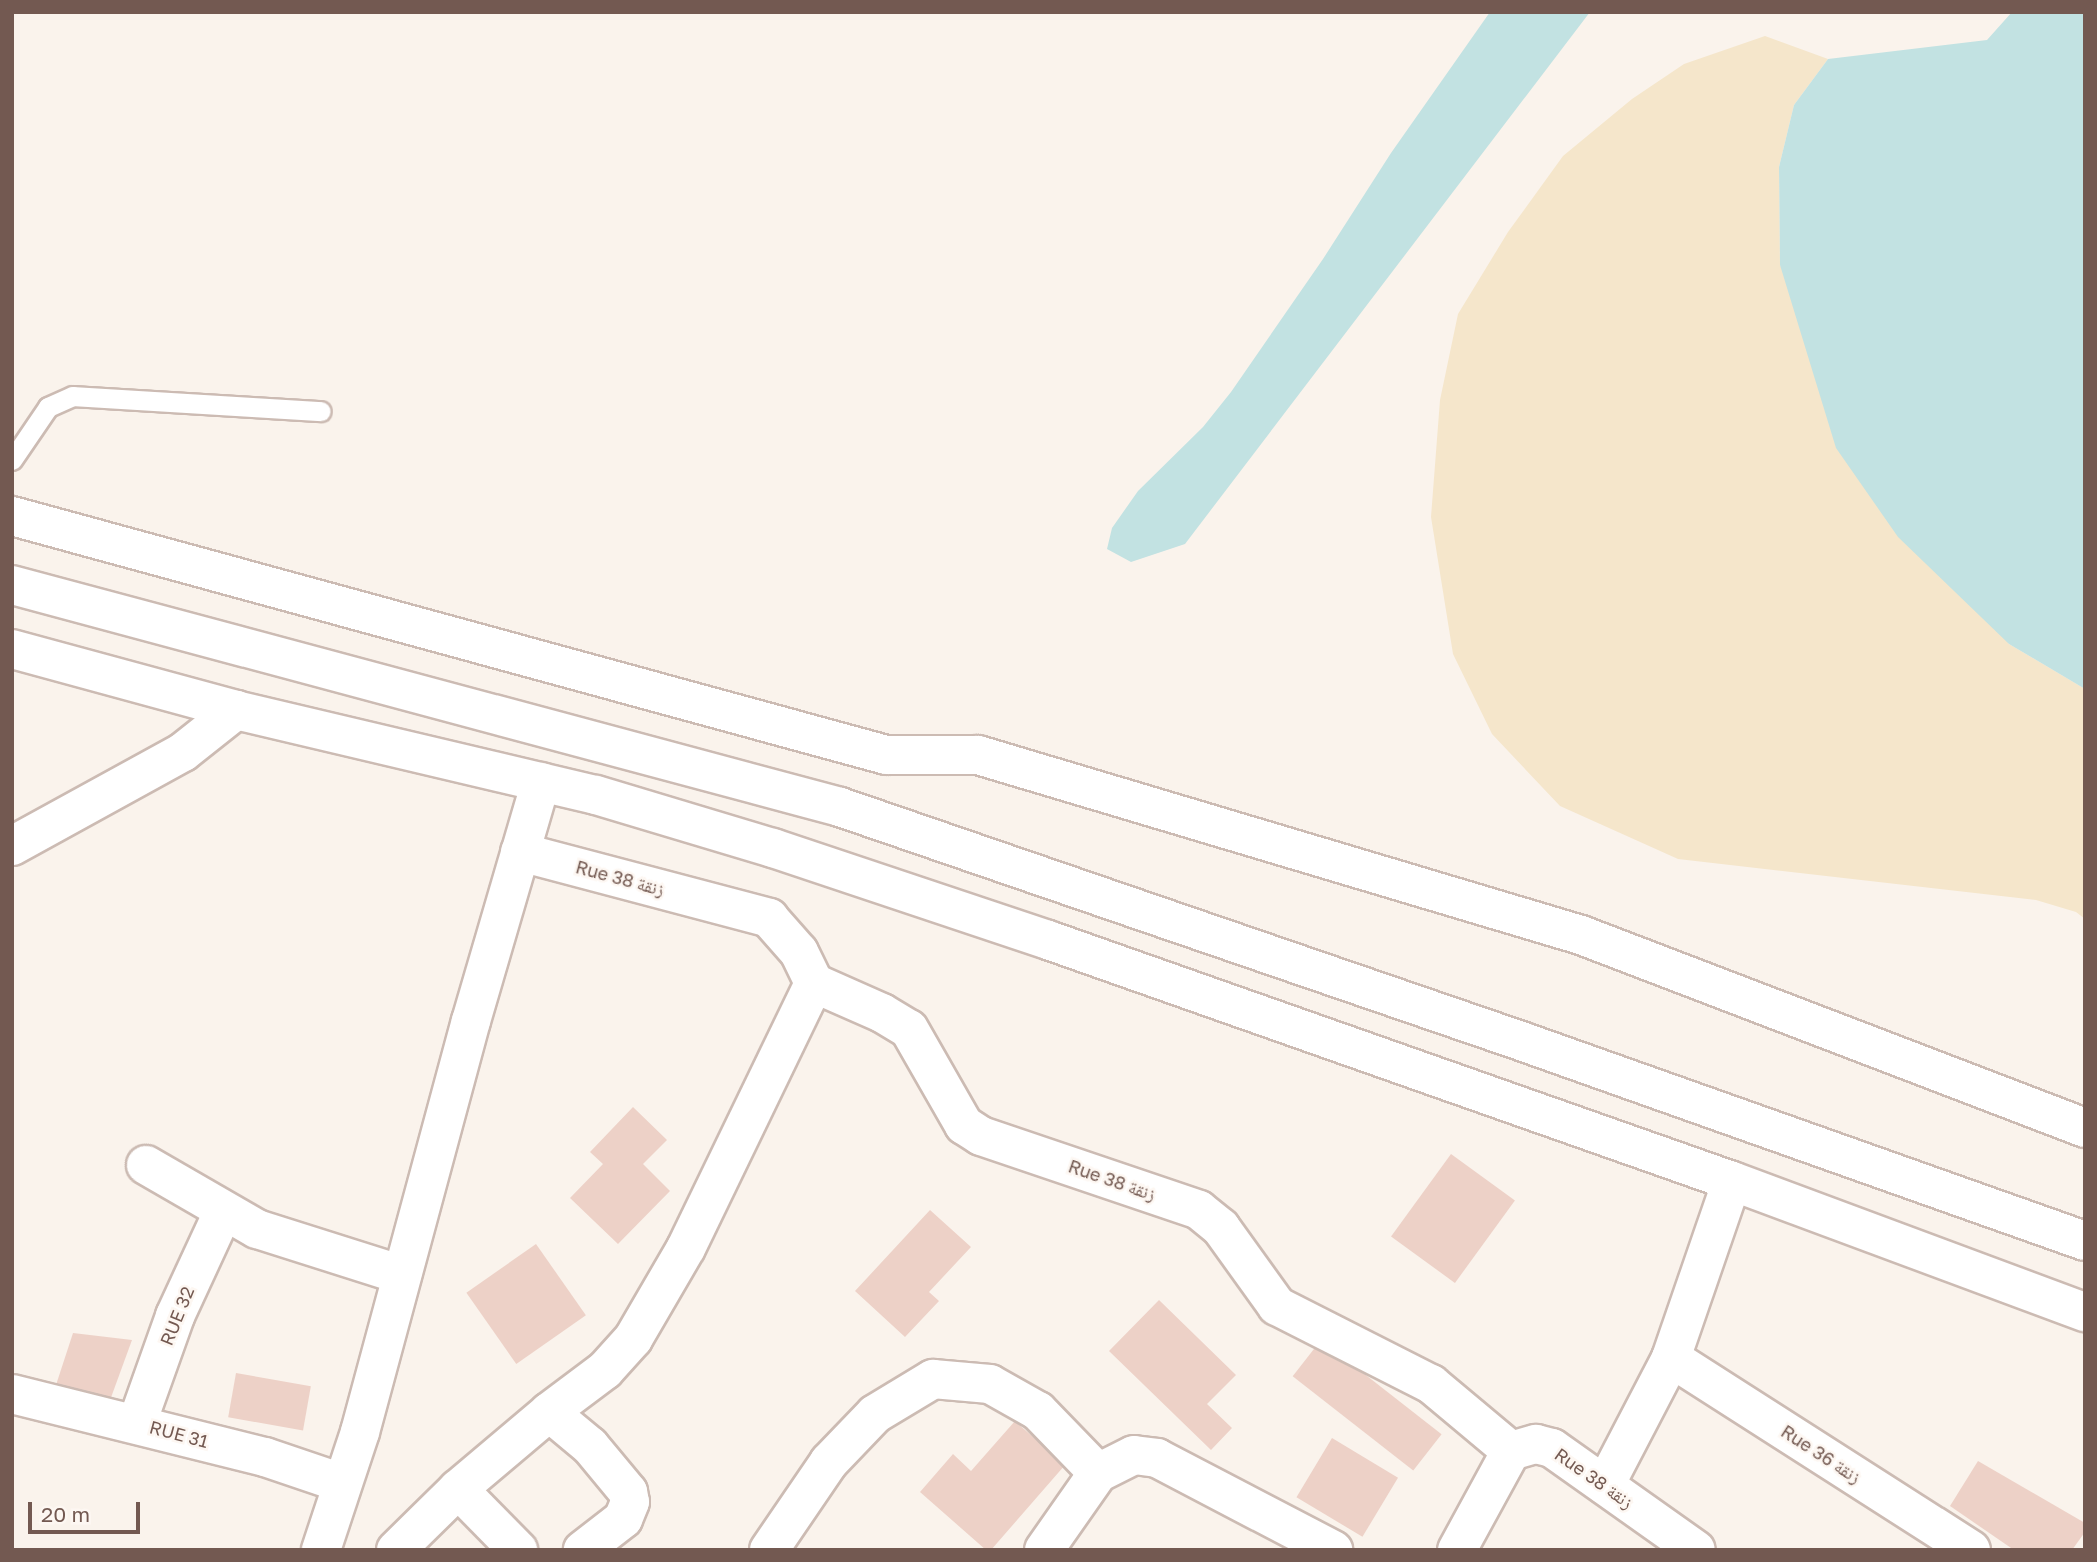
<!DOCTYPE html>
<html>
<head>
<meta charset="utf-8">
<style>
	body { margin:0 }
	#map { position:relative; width:2097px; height:1562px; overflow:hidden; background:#faf3ec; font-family:"Golos Text","Noto Naskh Arabic",sans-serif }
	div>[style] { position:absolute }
	.sand>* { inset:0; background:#f5e6cb }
	.water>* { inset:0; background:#c2e2e2 }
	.building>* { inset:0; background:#edd1c7; transform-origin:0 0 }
	.roads { filter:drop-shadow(2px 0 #ccbbb3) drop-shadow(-2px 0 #ccbbb3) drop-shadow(0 2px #ccbbb3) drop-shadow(0 -2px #ccbbb3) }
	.lane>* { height:19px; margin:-9.5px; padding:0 9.5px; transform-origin:9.5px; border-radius:9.5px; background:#fff }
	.street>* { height:38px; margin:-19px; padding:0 19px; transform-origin:19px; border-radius:19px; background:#fff }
	.secondary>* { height:38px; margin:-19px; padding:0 19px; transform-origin:19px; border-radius:19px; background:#fff }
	span { translate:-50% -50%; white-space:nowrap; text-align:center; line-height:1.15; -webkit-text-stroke:5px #fdf7f2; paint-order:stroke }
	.street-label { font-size:18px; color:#735951 }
	.frame { position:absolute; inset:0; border:14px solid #735951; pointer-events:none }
	.scale { position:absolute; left:28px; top:1502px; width:112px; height:32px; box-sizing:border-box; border:4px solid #735951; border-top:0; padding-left:9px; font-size:21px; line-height:24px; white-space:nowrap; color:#735951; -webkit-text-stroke:5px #fdf7f2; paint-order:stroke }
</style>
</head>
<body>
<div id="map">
	<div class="sand">
		<i style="clip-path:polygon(1765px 36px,1828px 59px,1794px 105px,1779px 167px,1780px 265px,2009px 644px,2085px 689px,2085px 919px,2076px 912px,2036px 900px,1678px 859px,1560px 806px,1492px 734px,1453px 654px,1431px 517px,1440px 400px,1458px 314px,1508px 232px,1563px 156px,1632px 99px,1684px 64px)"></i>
	</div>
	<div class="water">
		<i style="clip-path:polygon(1490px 12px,1590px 12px,1185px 544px,1131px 562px,1107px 549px,1112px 528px,1138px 491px,1203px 427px,1231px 392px,1323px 259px,1391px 153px)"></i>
		<i style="clip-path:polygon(2012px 12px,2085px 12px,2085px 689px,2009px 644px,1898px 537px,1836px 448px,1780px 265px,1779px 167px,1794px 105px,1828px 59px,1987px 40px)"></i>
	</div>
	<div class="building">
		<i style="clip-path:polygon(633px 1107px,667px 1140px,643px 1164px,670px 1191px,618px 1244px,570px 1198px,603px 1164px,590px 1152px)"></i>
		<i style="left:1451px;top:1154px;width:79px;height:102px;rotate:36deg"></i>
		<i style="clip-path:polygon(930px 1210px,971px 1247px,929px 1292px,939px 1301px,905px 1337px,855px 1291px)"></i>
		<i style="left:536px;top:1244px;width:87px;height:85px;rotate:55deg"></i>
		<i style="clip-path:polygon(1159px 1300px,1236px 1375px,1207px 1404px,1232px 1428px,1211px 1450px,1109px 1351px)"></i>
		<i style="clip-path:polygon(73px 1333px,132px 1340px,109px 1403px,56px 1385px)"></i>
		<i style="left:1321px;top:1340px;width:153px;height:46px;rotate:38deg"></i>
		<i style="left:236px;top:1373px;width:76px;height:45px;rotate:10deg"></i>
		<i style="clip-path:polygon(1015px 1421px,1065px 1465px,991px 1550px,986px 1550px,920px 1492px,953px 1454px,971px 1471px)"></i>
		<i style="left:1332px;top:1438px;width:77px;height:69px;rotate:31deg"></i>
		<i style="clip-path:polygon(1978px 1461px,2085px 1523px,2085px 1532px,2072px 1550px,2014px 1550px,1950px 1506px)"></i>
	</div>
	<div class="roads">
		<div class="lane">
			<i style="left:12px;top:460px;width:64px;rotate:-55.8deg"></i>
			<i style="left:48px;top:407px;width:27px;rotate:-24deg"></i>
			<i style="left:73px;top:396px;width:248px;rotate:3.5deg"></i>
		</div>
		<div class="street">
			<i style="left:12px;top:516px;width:906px;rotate:15.29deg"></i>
			<i style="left:886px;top:755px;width:92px"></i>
			<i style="left:978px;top:755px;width:629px;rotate:16.62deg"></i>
			<i style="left:1581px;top:935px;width:540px;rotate:20.95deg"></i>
			<i style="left:12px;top:846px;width:195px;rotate:-28.8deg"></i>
			<i style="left:183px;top:752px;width:68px;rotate:-38.4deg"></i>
			<i style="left:520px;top:852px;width:258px;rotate:14.8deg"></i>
			<i style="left:769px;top:918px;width:45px;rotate:48.6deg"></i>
			<i style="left:799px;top:952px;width:34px;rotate:64deg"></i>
			<i style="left:814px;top:983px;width:74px;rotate:23.8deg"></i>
			<i style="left:882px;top:1013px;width:31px;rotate:31deg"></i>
			<i style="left:909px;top:1029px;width:111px;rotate:60.2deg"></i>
			<i style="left:964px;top:1125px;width:20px;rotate:33deg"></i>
			<i style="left:981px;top:1136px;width:230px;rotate:18.7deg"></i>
			<i style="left:1199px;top:1210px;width:28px;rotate:39deg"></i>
			<i style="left:1221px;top:1228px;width:96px;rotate:54.3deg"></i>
			<i style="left:1277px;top:1306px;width:173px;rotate:26.9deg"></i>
			<i style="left:1431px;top:1384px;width:104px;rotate:39.9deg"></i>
			<i style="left:1511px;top:1451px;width:26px;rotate:-16deg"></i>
			<i style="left:1536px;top:1444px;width:16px;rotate:14deg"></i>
			<i style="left:1552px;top:1448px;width:176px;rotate:35.3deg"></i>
			<i style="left:146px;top:1165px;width:128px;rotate:30deg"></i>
			<i style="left:257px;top:1229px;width:152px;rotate:17.6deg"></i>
			<i style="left:1671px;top:1358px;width:356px;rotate:32.6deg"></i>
			<i style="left:12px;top:1394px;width:261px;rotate:14deg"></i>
			<i style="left:265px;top:1457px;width:81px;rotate:18.7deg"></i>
			<i style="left:549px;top:1412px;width:70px;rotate:-36.9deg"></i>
			<i style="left:605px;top:1370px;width:42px;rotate:-47.9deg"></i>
			<i style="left:633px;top:1339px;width:105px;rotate:-59.8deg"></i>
			<i style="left:686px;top:1248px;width:294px;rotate:-64.2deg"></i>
			<i style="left:137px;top:1423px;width:114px;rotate:-70.4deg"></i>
			<i style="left:175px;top:1316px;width:115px;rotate:-65.2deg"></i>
			<i style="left:1605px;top:1485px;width:143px;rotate:-62.5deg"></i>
			<i style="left:1671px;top:1358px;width:187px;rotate:-71deg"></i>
			<i style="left:458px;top:1489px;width:86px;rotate:45.5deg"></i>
			<i style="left:321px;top:1550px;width:124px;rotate:-71.7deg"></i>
			<i style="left:360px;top:1432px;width:426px;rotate:-74.9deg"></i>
			<i style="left:471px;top:1021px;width:249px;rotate:-73.7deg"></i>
			<i style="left:396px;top:1550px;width:87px;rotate:-44.5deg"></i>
			<i style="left:458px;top:1489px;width:119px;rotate:-40.2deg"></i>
			<i style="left:549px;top:1412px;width:53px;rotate:39.7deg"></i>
			<i style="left:590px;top:1446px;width:60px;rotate:50.4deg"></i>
			<i style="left:628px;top:1492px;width:10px;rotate:79deg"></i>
			<i style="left:630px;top:1502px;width:18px;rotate:112deg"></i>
			<i style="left:623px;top:1519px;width:51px;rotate:142.2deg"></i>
			<i style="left:769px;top:1550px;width:107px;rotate:-55.7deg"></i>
			<i style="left:829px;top:1462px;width:66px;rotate:-46.2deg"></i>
			<i style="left:875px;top:1414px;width:68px;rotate:-31.1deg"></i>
			<i style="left:933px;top:1379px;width:57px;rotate:5deg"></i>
			<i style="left:990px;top:1384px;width:55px;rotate:29.4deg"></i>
			<i style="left:1038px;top:1411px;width:86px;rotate:45.9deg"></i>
			<i style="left:1044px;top:1550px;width:94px;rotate:-55deg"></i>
			<i style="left:1098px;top:1473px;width:40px;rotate:-26.6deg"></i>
			<i style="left:1134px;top:1455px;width:23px;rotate:7deg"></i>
			<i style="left:1157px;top:1458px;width:199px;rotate:27.6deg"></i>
			<i style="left:1457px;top:1550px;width:113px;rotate:-61.4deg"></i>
		</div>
		<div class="secondary">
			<i style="left:12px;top:585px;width:857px;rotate:15.01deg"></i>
			<i style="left:840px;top:807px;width:720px;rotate:18.96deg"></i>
			<i style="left:1521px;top:1041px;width:598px;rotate:19.53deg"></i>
			<i style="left:12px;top:649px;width:232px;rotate:15.2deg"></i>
			<i style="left:236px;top:710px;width:370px;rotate:13.3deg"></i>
			<i style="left:596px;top:795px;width:185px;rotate:16.7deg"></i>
			<i style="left:773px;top:848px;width:290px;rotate:18.5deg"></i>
			<i style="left:1048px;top:940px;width:725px;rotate:19.41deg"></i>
			<i style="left:1732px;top:1181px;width:377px;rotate:20.4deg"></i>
		</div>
	</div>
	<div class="street-label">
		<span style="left:620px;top:878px;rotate:15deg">Rue 38 زنقة</span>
		<span style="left:1112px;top:1180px;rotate:19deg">Rue 38 زنقة</span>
		<span style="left:177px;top:1316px;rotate:-68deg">RUE 32</span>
		<span style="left:179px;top:1434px;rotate:15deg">RUE 31</span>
		<span style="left:1821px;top:1454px;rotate:33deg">Rue 36 زنقة</span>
		<span style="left:1594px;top:1478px;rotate:35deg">Rue 38 زنقة</span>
	</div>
	<div class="frame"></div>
	<div class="scale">20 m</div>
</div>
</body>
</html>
